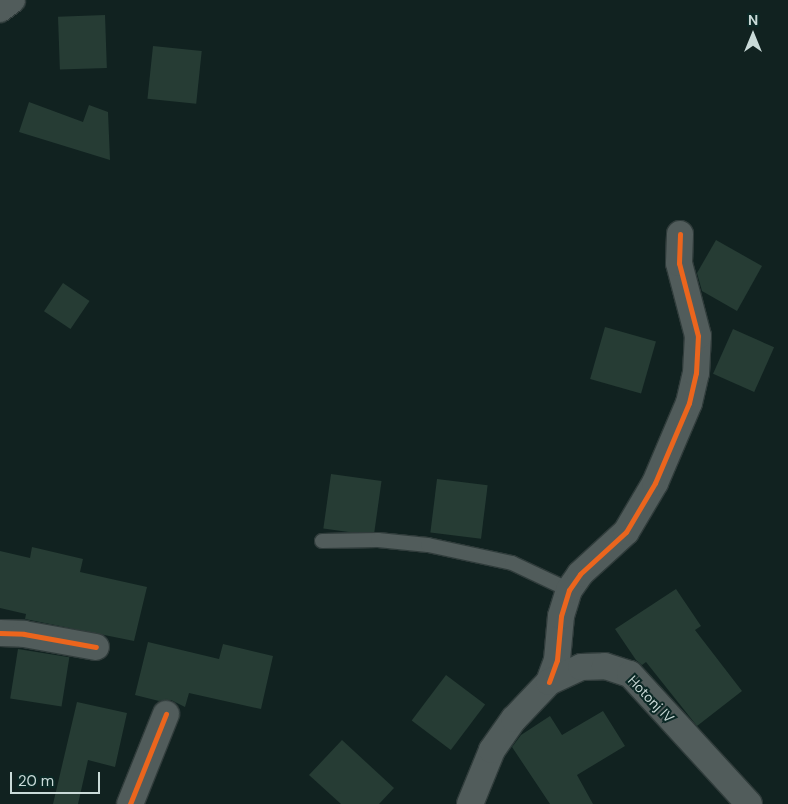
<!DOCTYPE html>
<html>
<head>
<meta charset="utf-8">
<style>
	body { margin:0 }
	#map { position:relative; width:788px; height:804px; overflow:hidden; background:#112220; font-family:"DM Sans",sans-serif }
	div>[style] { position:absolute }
	.building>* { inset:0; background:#263c34; transform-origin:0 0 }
	.roads { filter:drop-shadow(1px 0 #303c3b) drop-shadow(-1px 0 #303c3b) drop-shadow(0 1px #303c3b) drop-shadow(0 -1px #303c3b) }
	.lane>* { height:14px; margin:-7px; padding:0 7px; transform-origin:7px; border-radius:7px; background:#515c5b }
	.street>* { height:26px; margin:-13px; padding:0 13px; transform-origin:13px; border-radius:13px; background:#515c5b }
	.cycleway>* { height:5px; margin:-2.5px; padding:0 2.5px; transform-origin:2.5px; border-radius:2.5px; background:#eb651d }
	span { translate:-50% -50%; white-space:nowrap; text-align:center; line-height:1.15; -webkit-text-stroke:4px #0b2825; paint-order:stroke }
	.street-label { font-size:14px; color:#cadad8 }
	.north { position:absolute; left:728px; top:10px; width:50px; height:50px; -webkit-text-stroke:4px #0b2825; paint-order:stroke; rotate:0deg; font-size:14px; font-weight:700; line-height:20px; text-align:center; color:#cadad8 }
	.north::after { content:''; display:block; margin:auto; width:18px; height:22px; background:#cadad8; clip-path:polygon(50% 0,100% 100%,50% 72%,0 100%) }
	.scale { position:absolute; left:10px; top:772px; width:90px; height:22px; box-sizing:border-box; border:2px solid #cadad8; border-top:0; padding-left:6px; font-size:15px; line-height:18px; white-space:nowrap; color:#cadad8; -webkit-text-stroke:4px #0b2825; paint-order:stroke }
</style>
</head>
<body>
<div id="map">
	<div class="building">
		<i style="left:105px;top:15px;width:53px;height:47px;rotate:88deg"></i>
		<i style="left:153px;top:46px;width:49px;height:53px;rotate:6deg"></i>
		<i style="clip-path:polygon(29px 102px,83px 122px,89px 105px,108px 112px,110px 160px,19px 132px)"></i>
		<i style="clip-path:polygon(716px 240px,762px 266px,737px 311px,702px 291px,697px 273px)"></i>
		<i style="left:63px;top:283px;width:32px;height:34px;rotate:34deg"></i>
		<i style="left:605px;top:327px;width:53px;height:54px;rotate:16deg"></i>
		<i style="left:733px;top:329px;width:45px;height:49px;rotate:24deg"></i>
		<i style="left:331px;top:474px;width:51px;height:55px;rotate:8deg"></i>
		<i style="left:437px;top:479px;width:51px;height:54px;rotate:7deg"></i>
		<i style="clip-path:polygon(32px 547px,83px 559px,80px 572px,147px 587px,134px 641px,25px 619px,26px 614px,0 608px,0 551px,30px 558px)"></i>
		<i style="clip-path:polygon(676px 589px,701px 626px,695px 630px,742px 691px,697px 726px,646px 662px,642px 665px,636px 660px,615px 629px)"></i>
		<i style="clip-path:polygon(148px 642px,219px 659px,223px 644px,273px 656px,261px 709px,189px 693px,185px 707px,171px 700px,159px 701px,135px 695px)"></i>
		<i style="left:18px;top:649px;width:52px;height:50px;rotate:9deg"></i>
		<i style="left:446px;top:675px;width:49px;height:57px;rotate:37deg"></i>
		<i style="clip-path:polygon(77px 702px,127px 713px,115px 767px,88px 760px,78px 804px,53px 804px)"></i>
		<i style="clip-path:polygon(603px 711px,625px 746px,577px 775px,593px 804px,550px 804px,512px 747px,521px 735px,550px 716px,562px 735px)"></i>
		<i style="clip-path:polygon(342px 740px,394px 788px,379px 804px,341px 804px,309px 775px)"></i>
	</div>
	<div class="roads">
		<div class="lane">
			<i style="left:322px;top:541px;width:56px;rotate:-1deg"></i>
			<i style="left:378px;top:540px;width:50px;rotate:5.7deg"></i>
			<i style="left:428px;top:545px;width:86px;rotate:12.1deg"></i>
			<i style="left:512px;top:563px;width:63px;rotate:25.3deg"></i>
		</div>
		<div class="street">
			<i style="left:0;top:9px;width:15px;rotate:-37deg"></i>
			<i style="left:0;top:633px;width:24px;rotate:2deg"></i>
			<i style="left:24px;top:634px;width:73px;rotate:10.2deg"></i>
			<i style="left:549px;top:682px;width:23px;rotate:-70deg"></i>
			<i style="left:557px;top:660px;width:44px;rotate:-84.8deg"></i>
			<i style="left:561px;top:616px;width:27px;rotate:-73deg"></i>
			<i style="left:569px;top:590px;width:19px;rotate:-55deg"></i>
			<i style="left:580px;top:574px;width:62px;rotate:-42.4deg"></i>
			<i style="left:626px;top:532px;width:57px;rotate:-59.4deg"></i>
			<i style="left:655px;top:483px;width:87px;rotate:-67deg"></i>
			<i style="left:689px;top:403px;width:31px;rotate:-77deg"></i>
			<i style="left:696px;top:373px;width:37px;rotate:-87deg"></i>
			<i style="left:698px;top:336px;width:75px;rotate:-104.6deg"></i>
			<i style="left:679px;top:263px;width:29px;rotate:-88deg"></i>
			<i style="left:130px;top:804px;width:97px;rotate:-68.2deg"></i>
			<i style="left:470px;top:804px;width:58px;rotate:-67.8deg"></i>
			<i style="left:492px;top:750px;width:38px;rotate:-55deg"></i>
			<i style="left:514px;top:719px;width:51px;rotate:-46.6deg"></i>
			<i style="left:549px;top:682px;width:35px;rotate:-25deg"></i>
			<i style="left:581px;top:667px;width:24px;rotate:-2deg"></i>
			<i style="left:605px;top:666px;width:26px;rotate:18deg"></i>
			<i style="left:630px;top:674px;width:176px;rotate:47.5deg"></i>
		</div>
	</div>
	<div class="cycleway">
		<i style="left:0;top:633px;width:24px;rotate:2deg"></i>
		<i style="left:24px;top:634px;width:73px;rotate:10.2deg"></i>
		<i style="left:549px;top:682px;width:23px;rotate:-70deg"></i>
		<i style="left:557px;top:660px;width:44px;rotate:-84.8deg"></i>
		<i style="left:561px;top:616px;width:27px;rotate:-73deg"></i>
		<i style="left:569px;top:590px;width:19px;rotate:-55deg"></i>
		<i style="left:580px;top:574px;width:62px;rotate:-42.4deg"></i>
		<i style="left:626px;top:532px;width:57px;rotate:-59.4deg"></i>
		<i style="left:655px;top:483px;width:87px;rotate:-67deg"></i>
		<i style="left:689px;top:403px;width:31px;rotate:-77deg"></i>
		<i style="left:696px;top:373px;width:37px;rotate:-87deg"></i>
		<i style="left:698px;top:336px;width:75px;rotate:-104.6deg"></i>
		<i style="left:679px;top:263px;width:29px;rotate:-88deg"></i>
		<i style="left:130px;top:804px;width:97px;rotate:-68.2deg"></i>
	</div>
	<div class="street-label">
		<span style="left:651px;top:699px;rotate:46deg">Hotonj IV</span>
	</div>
	<div class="north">N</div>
	<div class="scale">20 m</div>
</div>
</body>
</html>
